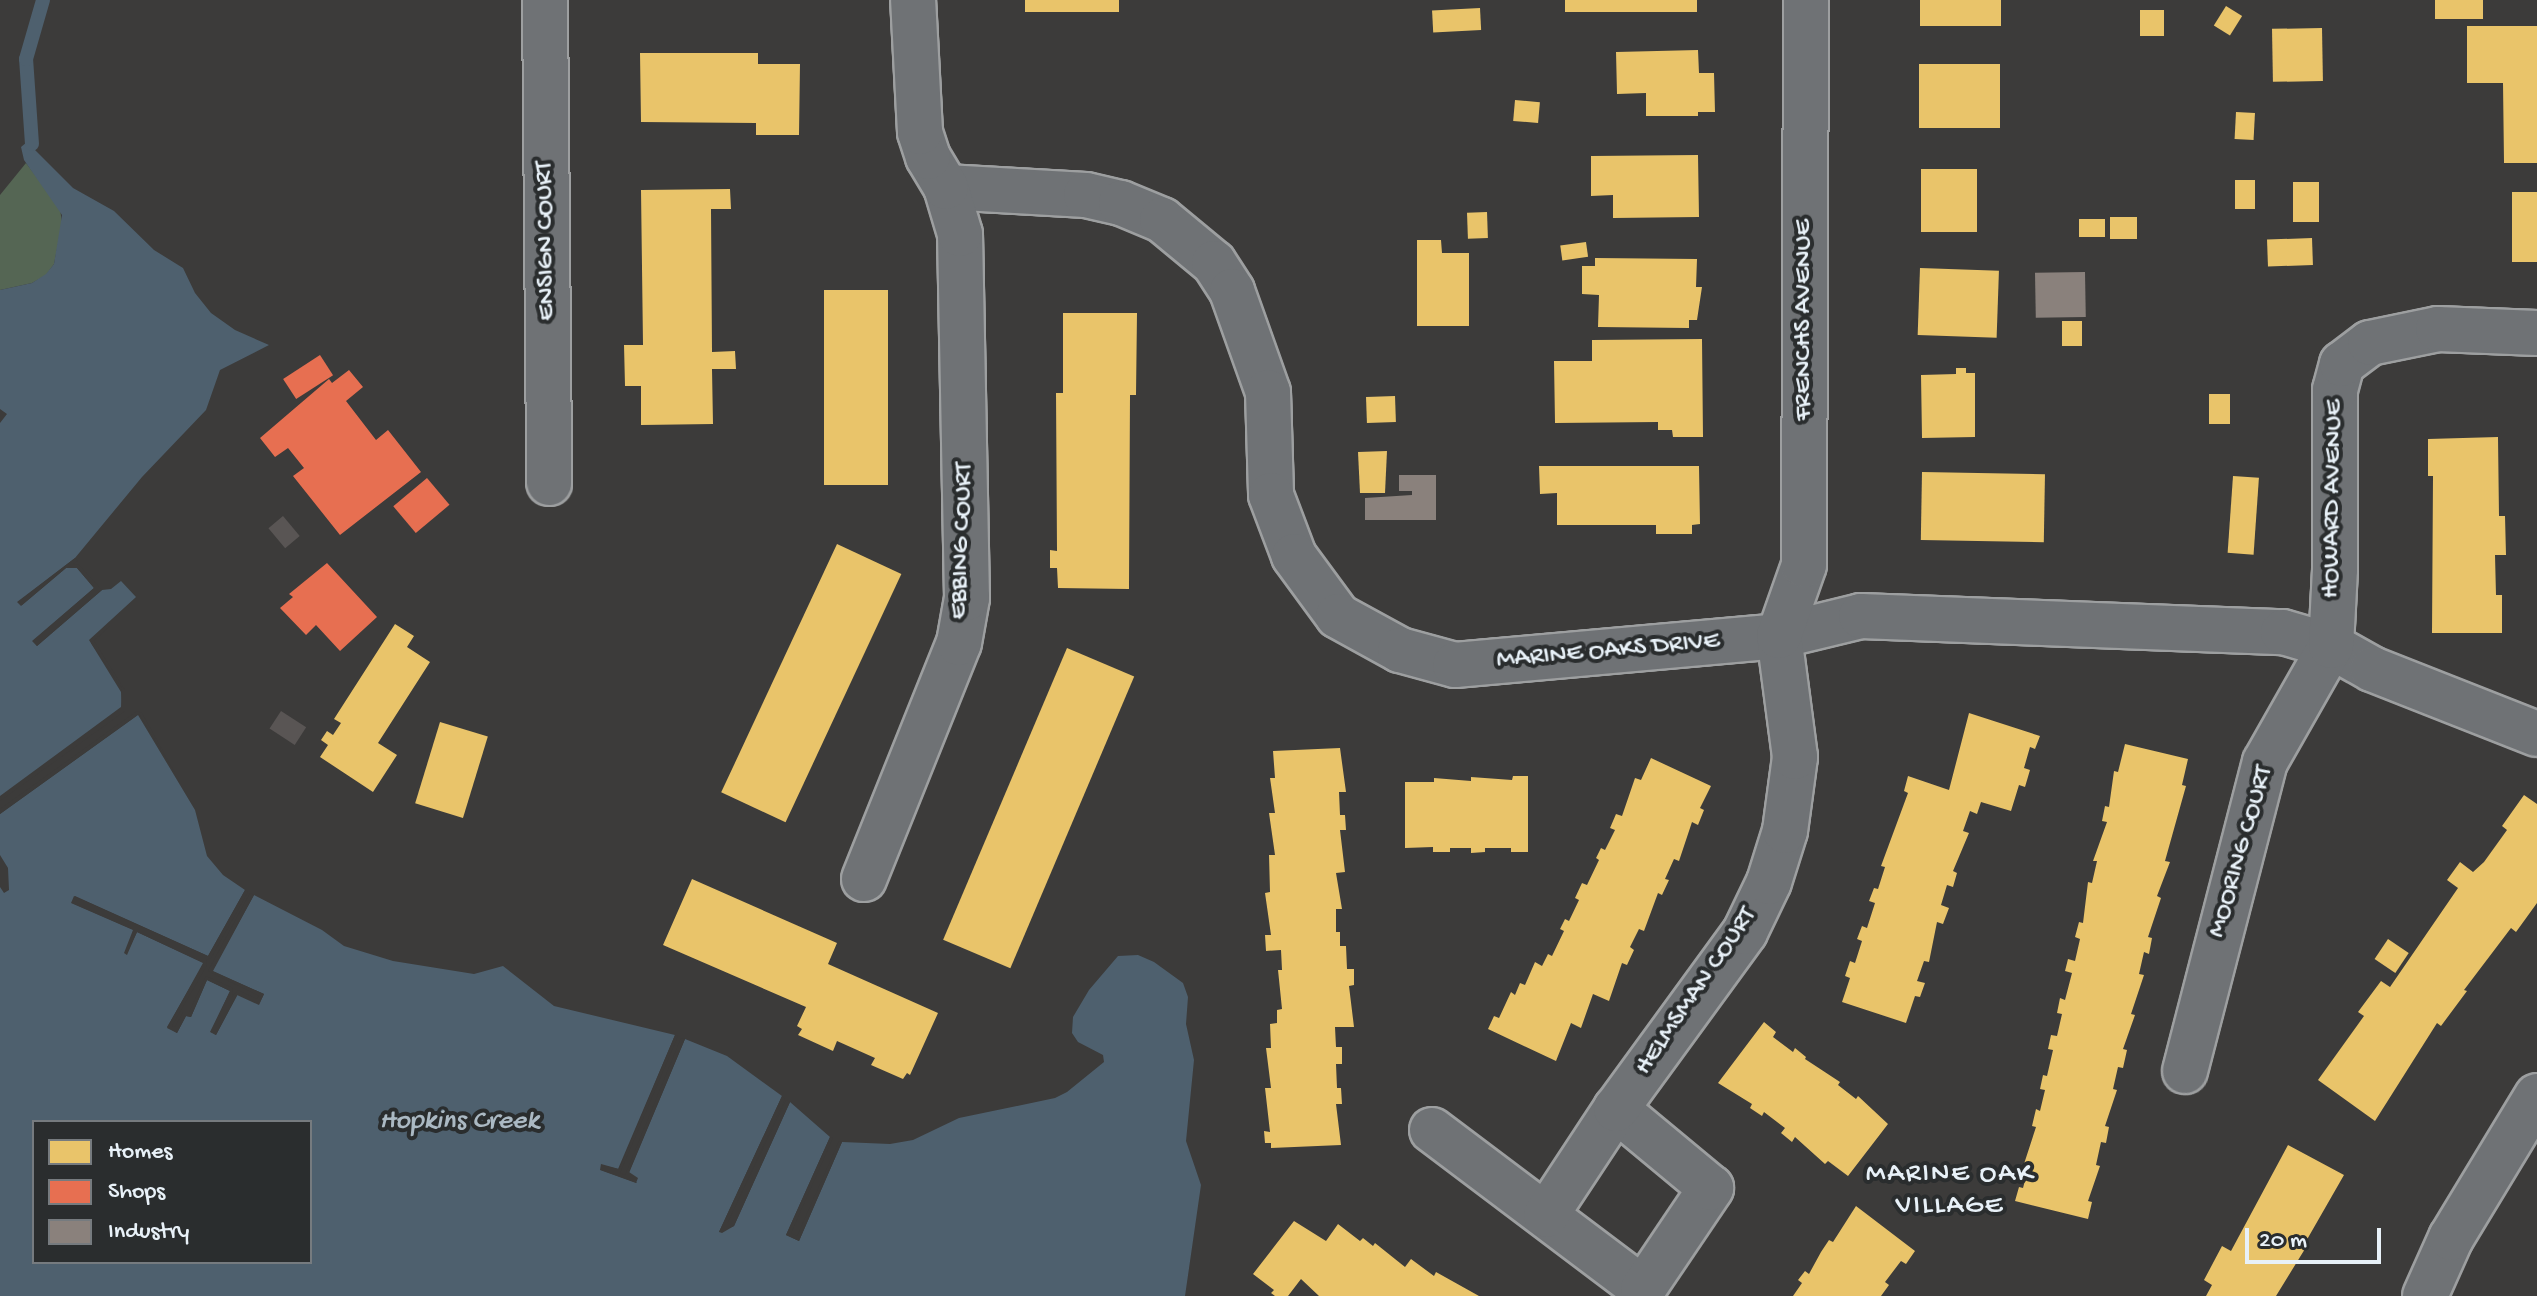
<!DOCTYPE html>
<html>
<head>
<meta charset="utf-8">
<style>
	body { margin:0 }
	#map { position:relative; width:2537px; height:1296px; overflow:hidden; background:#3c3b3a; font-family:"Gochi Hand",sans-serif }
	div>[style] { position:absolute }
	.green>* { inset:0; background:#556654 }
	.water>* { inset:0; background:#4e606e }
	.pier>* { inset:0; background:#3c3b3a }
	.homes>* { inset:0; background:#e9c46a; transform-origin:0 0 }
	.shops>* { inset:0; background:#e76f51; transform-origin:0 0 }
	.industry>* { inset:0; background:#8a817c; transform-origin:0 0 }
	.stream>* { height:14px; margin:-7px; padding:0 7px; transform-origin:7px; border-radius:7px; background:#4e606e }
	.building>* { inset:0; background:#595554; transform-origin:0 0 }
	.roads { filter:drop-shadow(2px 0 #9d9fa0) drop-shadow(-2px 0 #9d9fa0) drop-shadow(0 2px #9d9fa0) drop-shadow(0 -2px #9d9fa0) }
	.minor>* { height:44px; margin:-22px; padding:0 22px; transform-origin:22px; border-radius:22px; background:#6f7275 }
	span { translate:-50% -50%; white-space:nowrap; text-align:center; line-height:1.15; -webkit-text-stroke:8px #2a2d2e; paint-order:stroke }
	.street-label { font-size:26px; color:#e8f1f8 }
	.water-label { font-size:28px; color:#abb9c3; font-style:italic }
	.neighbourhood-label { font-size:28px; color:#e8f1f8; letter-spacing:2px }
	.legend { position:absolute; left:32px; top:1120px; width:280px; height:144px; box-sizing:border-box; background:#2a2d2e; border:2px solid #767b7f; margin:0; padding:10px 14px; list-style:none; font-size:24px; color:#e8f1f8 }
	.legend li { display:flex; align-items:center; gap:16px; height:40px }
	.legend b { width:40px; border:2px solid #767b7f }
	.scale { position:absolute; left:2245px; top:1228px; width:136px; height:36px; box-sizing:border-box; border:4px solid #e8f1f8; border-top:0; padding-left:10px; font-size:24px; line-height:28px; white-space:nowrap; color:#e8f1f8; -webkit-text-stroke:6px #2a2d2e; paint-order:stroke }
</style>
</head>
<body>
<div id="map">
	<div class="green">
		<i style="clip-path:polygon(26px 163px,60px 208px,62px 224px,54px 264px,46px 275px,32px 283px,0 290px,0 195px)"></i>
	</div>
	<div class="water">
		<i style="clip-path:polygon(27px 142px,73px 188px,114px 211px,154px 250px,183px 268px,195px 293px,211px 313px,235px 330px,269px 345px,220px 370px,206px 410px,142px 477px,75px 558px,18px 602px,22px 605px,66px 568px,77px 568px,94px 588px,33px 641px,37px 646px,102px 590px,111px 589px,121px 581px,136px 597px,89px 640px,121px 692px,122px 709px,0 797px,0 423px,7px 414px,0 409px,0 290px,32px 283px,46px 274px,54px 264px,62px 215px,24px 160px,21px 147px)"></i>
		<i style="clip-path:polygon(evenodd,138px 715px,195px 810px,207px 856px,223px 875px,245px 890px,208px 956px,75px 896px,72px 903px,134px 930px,126px 955px,137px 932px,204px 963px,167px 1027px,177px 1033px,186px 1016px,191px 1017px,207px 980px,230px 991px,211px 1032px,216px 1035px,238px 994px,259px 1004px,264px 994px,212px 971px,254px 895px,322px 930px,344px 946px,393px 961px,474px 974px,503px 966px,554px 1006px,675px 1035px,618px 1169px,602px 1165px,601px 1170px,637px 1183px,629px 1173px,685px 1039px,727px 1056px,782px 1096px,719px 1232px,734px 1226px,790px 1102px,830px 1137px,786px 1235px,799px 1241px,842px 1142px,890px 1144px,913px 1140px,959px 1118px,1055px 1098px,1067px 1092px,1104px 1062px,1103px 1055px,1078px 1042px,1072px 1033px,1073px 1017px,1089px 990px,1118px 956px,1138px 955px,1154px 962px,1183px 983px,1188px 997px,1186px 1024px,1194px 1060px,1186px 1141px,1201px 1185px,1185px 1296px,0 1296px,0 887px,4px 893px,9px 890px,8px 868px,0 855px,0 814px,138px 715px,34px 1122px,310px 1122px,310px 1262px,34px 1262px,34px 1122px)"></i>
	</div>
	<div class="pier">
		<i style="clip-path:polygon(75px 558px,78px 561px,73px 564px,79px 565px,102px 590px,37px 646px,32px 641px,94px 588px,77px 568px,66px 568px,21px 606px,17px 602px)"></i>
		<i style="clip-path:polygon(111px 625px,94px 641px,125px 690px,125px 711px,0 801px,0 796px,121px 707px,122px 688px,91px 643px)"></i>
		<i style="clip-path:polygon(137px 711px,142px 713px,175px 773px,139px 714px,0 814px,0 809px)"></i>
		<i style="clip-path:polygon(245px 890px,248px 892px,211px 958px,206px 960px,207px 965px,172px 1026px,175px 1027px,183px 1012px,189px 1012px,206px 976px,233px 988px,232px 997px,238px 990px,257px 999px,259px 996px,208px 971px,250px 893px,254px 895px,213px 971px,264px 994px,259px 1005px,237px 995px,216px 1035px,210px 1032px,230px 991px,207px 980px,191px 1017px,186px 1016px,177px 1033px,167px 1028px,203px 963px,137px 932px,127px 955px,124px 953px,133px 930px,71px 903px,74px 896px,208px 956px)"></i>
		<i style="clip-path:polygon(675px 1035px,678px 1036px,620px 1173px,625px 1175px,681px 1038px,685px 1039px,629px 1172px,638px 1178px,636px 1183px,600px 1170px,601px 1164px,619px 1169px)"></i>
		<i style="clip-path:polygon(782px 1096px,785px 1099px,726px 1226px,786px 1100px,790px 1102px,734px 1226px,722px 1233px,719px 1232px)"></i>
		<i style="clip-path:polygon(830px 1137px,833px 1138px,791px 1233px,797px 1236px,839px 1141px,842px 1142px,799px 1241px,786px 1235px)"></i>
	</div>
	<div class="homes">
		<i style="left:1025px;top:0;width:94px;height:12px"></i>
		<i style="left:1565px;top:0;width:132px;height:12px"></i>
		<i style="left:1920px;top:0;width:81px;height:26px"></i>
		<i style="left:2435px;top:0;width:48px;height:19px"></i>
		<i style="left:2226px;top:6px;width:19px;height:23px;rotate:32deg"></i>
		<i style="left:1480px;top:8px;width:22px;height:48px;rotate:87deg"></i>
		<i style="left:2140px;top:10px;width:24px;height:26px"></i>
		<i style="clip-path:polygon(2467px 26px,2537px 26px,2537px 163px,2504px 163px,2503px 83px,2467px 83px)"></i>
		<i style="left:2322px;top:28px;width:53px;height:50px;rotate:89deg"></i>
		<i style="clip-path:polygon(1698px 50px,1699px 73px,1714px 73px,1715px 112px,1698px 112px,1698px 116px,1646px 116px,1646px 93px,1617px 94px,1616px 52px)"></i>
		<i style="clip-path:polygon(640px 53px,758px 53px,758px 64px,800px 64px,799px 135px,756px 135px,756px 123px,641px 122px)"></i>
		<i style="left:2000px;top:64px;width:64px;height:81px;rotate:90deg"></i>
		<i style="left:1515px;top:100px;width:25px;height:21px;rotate:5deg"></i>
		<i style="left:2236px;top:112px;width:19px;height:27px;rotate:3deg"></i>
		<i style="clip-path:polygon(1698px 155px,1699px 217px,1613px 218px,1613px 195px,1591px 196px,1591px 156px)"></i>
		<i style="left:1921px;top:169px;width:56px;height:63px"></i>
		<i style="left:2235px;top:180px;width:20px;height:29px"></i>
		<i style="left:2293px;top:182px;width:26px;height:40px"></i>
		<i style="clip-path:polygon(730px 189px,731px 209px,711px 209px,712px 352px,735px 351px,736px 369px,712px 369px,713px 424px,641px 425px,641px 386px,625px 386px,624px 345px,643px 345px,641px 190px)"></i>
		<i style="left:2512px;top:192px;width:25px;height:70px"></i>
		<i style="left:1487px;top:212px;width:26px;height:20px;rotate:88deg"></i>
		<i style="left:2137px;top:217px;width:22px;height:27px;rotate:90deg"></i>
		<i style="left:2105px;top:219px;width:18px;height:26px;rotate:90deg"></i>
		<i style="left:2312px;top:238px;width:27px;height:45px;rotate:88deg"></i>
		<i style="clip-path:polygon(1417px 240px,1441px 240px,1442px 253px,1469px 253px,1469px 326px,1417px 326px)"></i>
		<i style="left:1586px;top:242px;width:15px;height:26px;rotate:82deg"></i>
		<i style="clip-path:polygon(1595px 258px,1697px 259px,1696px 287px,1702px 287px,1697px 320px,1689px 320px,1689px 328px,1598px 327px,1599px 295px,1582px 294px,1582px 266px,1595px 266px)"></i>
		<i style="left:1920px;top:268px;width:79px;height:67px;rotate:2deg"></i>
		<i style="left:824px;top:290px;width:64px;height:195px"></i>
		<i style="clip-path:polygon(1063px 313px,1137px 313px,1136px 395px,1130px 395px,1129px 589px,1058px 588px,1057px 568px,1050px 568px,1050px 550px,1057px 551px,1056px 393px,1063px 393px)"></i>
		<i style="left:2062px;top:321px;width:20px;height:25px"></i>
		<i style="clip-path:polygon(1702px 339px,1703px 437px,1673px 437px,1672px 430px,1658px 430px,1658px 422px,1555px 423px,1554px 361px,1592px 361px,1592px 340px)"></i>
		<i style="clip-path:polygon(1956px 368px,1966px 368px,1966px 373px,1975px 373px,1975px 437px,1922px 438px,1921px 375px,1956px 374px)"></i>
		<i style="left:2209px;top:394px;width:21px;height:30px"></i>
		<i style="left:1395px;top:396px;width:26px;height:29px;rotate:88deg"></i>
		<i style="clip-path:polygon(2498px 437px,2499px 516px,2505px 516px,2506px 555px,2495px 555px,2496px 595px,2502px 595px,2502px 633px,2432px 633px,2433px 476px,2428px 476px,2428px 439px)"></i>
		<i style="clip-path:polygon(1387px 451px,1385px 493px,1360px 493px,1358px 452px)"></i>
		<i style="clip-path:polygon(1539px 466px,1699px 466px,1700px 524px,1692px 525px,1692px 534px,1656px 534px,1656px 525px,1557px 525px,1557px 493px,1540px 494px)"></i>
		<i style="left:1922px;top:472px;width:123px;height:68px;rotate:1deg"></i>
		<i style="left:2233px;top:476px;width:26px;height:77px;rotate:4deg"></i>
		<i style="left:837px;top:544px;width:71px;height:274px;rotate:25deg"></i>
		<i style="clip-path:polygon(395px 624px,414px 636px,407px 647px,430px 662px,378px 743px,397px 755px,373px 792px,320px 757px,328px 745px,321px 740px,327px 731px,333px 735px,341px 723px,334px 719px)"></i>
		<i style="left:1067px;top:648px;width:73px;height:317px;rotate:23deg"></i>
		<i style="clip-path:polygon(1969px 713px,2040px 736px,2035px 749px,2030px 747px,2024px 768px,2030px 770px,2025px 787px,2019px 785px,2011px 811px,1981px 802px,1977px 814px,1970px 811px,1963px 831px,1969px 833px,1953px 871px,1957px 873px,1953px 887px,1947px 885px,1941px 905px,1949px 908px,1943px 924px,1937px 922px,1929px 962px,1924px 961px,1917px 981px,1925px 983px,1920px 997px,1915px 996px,1906px 1023px,1842px 1002px,1850px 978px,1845px 976px,1850px 961px,1855px 963px,1862px 941px,1857px 939px,1862px 926px,1867px 928px,1875px 903px,1869px 901px,1874px 888px,1878px 889px,1885px 867px,1881px 866px,1908px 793px,1904px 791px,1908px 776px,1949px 790px)"></i>
		<i style="left:440px;top:722px;width:50px;height:85px;rotate:17deg"></i>
		<i style="clip-path:polygon(2125px 744px,2188px 759px,2182px 785px,2186px 786px,2165px 861px,2170px 862px,2157px 896px,2161px 898px,2148px 937px,2152px 938px,2149px 954px,2144px 952px,2139px 974px,2144px 975px,2131px 1014px,2135px 1015px,2123px 1049px,2127px 1050px,2123px 1068px,2118px 1067px,2113px 1089px,2117px 1090px,2105px 1126px,2109px 1127px,2106px 1143px,2101px 1142px,2096px 1165px,2100px 1166px,2088px 1201px,2092px 1202px,2088px 1219px,2015px 1201px,2019px 1187px,2023px 1188px,2028px 1169px,2023px 1167px,2036px 1127px,2032px 1126px,2036px 1109px,2040px 1111px,2045px 1090px,2040px 1089px,2043px 1075px,2047px 1076px,2053px 1050px,2048px 1049px,2051px 1035px,2057px 1036px,2062px 1014px,2057px 1013px,2060px 998px,2065px 1000px,2072px 973px,2065px 971px,2068px 959px,2075px 961px,2080px 939px,2075px 937px,2079px 922px,2083px 923px,2088px 882px,2092px 883px,2097px 861px,2093px 861px,2107px 822px,2102px 821px,2105px 806px,2109px 807px,2114px 771px,2118px 772px)"></i>
		<i style="clip-path:polygon(1340px 748px,1346px 792px,1339px 792px,1340px 815px,1345px 815px,1346px 830px,1340px 830px,1345px 872px,1336px 873px,1342px 909px,1336px 909px,1336px 932px,1340px 932px,1340px 946px,1346px 946px,1347px 969px,1354px 969px,1354px 985px,1349px 986px,1354px 1027px,1335px 1027px,1336px 1047px,1342px 1047px,1342px 1064px,1336px 1064px,1337px 1088px,1341px 1088px,1342px 1104px,1336px 1104px,1341px 1145px,1271px 1148px,1271px 1143px,1265px 1143px,1264px 1131px,1270px 1132px,1265px 1088px,1271px 1088px,1266px 1048px,1271px 1048px,1270px 1024px,1277px 1023px,1277px 1010px,1282px 1009px,1278px 970px,1282px 970px,1281px 950px,1266px 951px,1265px 935px,1271px 935px,1265px 893px,1270px 892px,1269px 855px,1275px 855px,1269px 813px,1275px 813px,1270px 778px,1275px 778px,1273px 751px)"></i>
		<i style="clip-path:polygon(1651px 758px,1711px 786px,1700px 808px,1704px 810px,1698px 825px,1692px 822px,1679px 861px,1674px 859px,1665px 879px,1669px 880px,1662px 895px,1658px 893px,1644px 931px,1639px 929px,1630px 947px,1634px 950px,1627px 965px,1622px 963px,1609px 1001px,1593px 994px,1581px 1028px,1571px 1023px,1556px 1061px,1488px 1029px,1494px 1016px,1499px 1018px,1511px 992px,1515px 995px,1520px 983px,1525px 985px,1535px 962px,1542px 966px,1548px 954px,1552px 956px,1564px 931px,1560px 929px,1565px 919px,1569px 921px,1579px 900px,1575px 898px,1582px 883px,1587px 885px,1599px 860px,1596px 858px,1601px 848px,1605px 850px,1615px 830px,1610px 828px,1616px 814px,1622px 816px,1635px 778px,1641px 780px)"></i>
		<i style="clip-path:polygon(1513px 776px,1528px 776px,1528px 852px,1511px 852px,1511px 848px,1485px 848px,1485px 852px,1471px 853px,1471px 848px,1450px 848px,1450px 852px,1433px 852px,1433px 847px,1405px 848px,1405px 782px,1434px 782px,1434px 778px,1471px 781px,1471px 777px,1512px 780px)"></i>
		<i style="clip-path:polygon(2524px 795px,2537px 804px,2537px 903px,2516px 932px,2511px 928px,2464px 990px,2467px 991px,2441px 1026px,2437px 1023px,2375px 1121px,2318px 1080px,2364px 1016px,2358px 1012px,2381px 981px,2390px 987px,2458px 888px,2447px 880px,2460px 862px,2473px 872px,2484px 862px,2507px 830px,2502px 826px)"></i>
		<i style="clip-path:polygon(692px 879px,837px 943px,828px 964px,938px 1013px,910px 1075px,907px 1073px,903px 1079px,871px 1065px,875px 1058px,837px 1041px,833px 1051px,798px 1035px,802px 1029px,797px 1026px,806px 1007px,663px 945px)"></i>
		<i style="left:2388px;top:939px;width:25px;height:24px;rotate:34deg"></i>
		<i style="clip-path:polygon(1764px 1022px,1776px 1032px,1773px 1037px,1793px 1052px,1795px 1048px,1806px 1057px,1805px 1059px,1840px 1082px,1838px 1085px,1856px 1099px,1858px 1096px,1888px 1124px,1848px 1176px,1828px 1161px,1825px 1164px,1795px 1137px,1792px 1142px,1781px 1133px,1785px 1128px,1764px 1112px,1762px 1116px,1750px 1108px,1752px 1104px,1718px 1083px)"></i>
		<i style="clip-path:polygon(2288px 1145px,2344px 1175px,2305px 1243px,2308px 1244px,2276px 1296px,2206px 1296px,2212px 1285px,2204px 1280px,2222px 1246px,2231px 1251px)"></i>
		<i style="clip-path:polygon(1856px 1206px,1915px 1251px,1906px 1264px,1901px 1261px,1885px 1282px,1889px 1285px,1881px 1296px,1793px 1296px,1802px 1283px,1798px 1280px,1805px 1271px,1809px 1274px,1821px 1252px,1829px 1240px,1833px 1242px)"></i>
		<i style="clip-path:polygon(1294px 1221px,1326px 1241px,1338px 1224px,1360px 1241px,1363px 1238px,1373px 1246px,1375px 1243px,1405px 1267px,1411px 1259px,1434px 1276px,1436px 1272px,1479px 1296px,1319px 1296px,1301px 1279px,1288px 1296px,1275px 1296px,1271px 1293px,1274px 1290px,1253px 1274px)"></i>
	</div>
	<div class="shops">
		<i style="left:320px;top:355px;width:24px;height:44px;rotate:57deg"></i>
		<i style="clip-path:polygon(349px 370px,363px 387px,346px 401px,376px 440px,388px 430px,421px 472px,340px 535px,293px 476px,304px 468px,288px 448px,275px 457px,260px 438px,329px 379px,332px 383px)"></i>
		<i style="left:427px;top:478px;width:35px;height:44px;rotate:50deg"></i>
		<i style="clip-path:polygon(327px 563px,377px 617px,340px 651px,316px 625px,306px 635px,280px 608px,293px 597px,289px 594px)"></i>
	</div>
	<div class="industry">
		<i style="left:2085px;top:272px;width:45px;height:50px;rotate:89deg"></i>
		<i style="clip-path:polygon(1399px 475px,1436px 475px,1436px 520px,1365px 520px,1365px 498px,1412px 495px,1412px 491px,1399px 491px)"></i>
	</div>
	<div class="stream">
		<i style="left:32px;top:144px;width:85px;rotate:-94deg"></i>
		<i style="left:26px;top:59px;width:61px;rotate:-73.9deg"></i>
	</div>
	<div class="building">
		<i style="left:283px;top:516px;width:26px;height:19px;rotate:50deg"></i>
		<i style="left:281px;top:711px;width:30px;height:21px;rotate:33deg"></i>
	</div>
	<div class="roads">
		<div class="minor">
			<i style="left:545px;top:0;width:483px;rotate:89.5deg"></i>
			<i style="left:946px;top:187px;width:140px;rotate:3.3deg"></i>
			<i style="left:1086px;top:195px;width:36px;rotate:13deg"></i>
			<i style="left:1121px;top:203px;width:44px;rotate:22.5deg"></i>
			<i style="left:1162px;top:220px;width:67px;rotate:39.6deg"></i>
			<i style="left:1214px;top:263px;width:33px;rotate:57deg"></i>
			<i style="left:1232px;top:291px;width:107px;rotate:70.4deg"></i>
			<i style="left:1268px;top:392px;width:103px;rotate:88.3deg"></i>
			<i style="left:1271px;top:495px;width:65px;rotate:69.3deg"></i>
			<i style="left:1294px;top:556px;width:74px;rotate:53.7deg"></i>
			<i style="left:1338px;top:616px;width:71px;rotate:28.7deg"></i>
			<i style="left:1400px;top:650px;width:57px;rotate:15.3deg"></i>
			<i style="left:1455px;top:665px;width:325px;rotate:-5.1deg"></i>
			<i style="left:1779px;top:636px;width:84px;rotate:-13.7deg"></i>
			<i style="left:1861px;top:616px;width:422px;rotate:2.2deg"></i>
			<i style="left:2283px;top:632px;width:50px;rotate:16.3deg"></i>
			<i style="left:2331px;top:646px;width:47px;rotate:29.3deg"></i>
			<i style="left:2372px;top:669px;width:177px;rotate:21.5deg"></i>
			<i style="left:864px;top:879px;width:254px;rotate:-68.1deg"></i>
			<i style="left:959px;top:643px;width:46px;rotate:-79.9deg"></i>
			<i style="left:967px;top:598px;width:364px;rotate:-91.1deg"></i>
			<i style="left:960px;top:234px;width:49px;rotate:-106.6deg"></i>
			<i style="left:946px;top:187px;width:35px;rotate:-121deg"></i>
			<i style="left:928px;top:157px;width:26px;rotate:-108deg"></i>
			<i style="left:920px;top:132px;width:132px;rotate:-93deg"></i>
			<i style="left:2185px;top:1071px;width:319px;rotate:-75.5deg"></i>
			<i style="left:2265px;top:762px;width:133px;rotate:-60.4deg"></i>
			<i style="left:2331px;top:646px;width:77px;rotate:-87deg"></i>
			<i style="left:2335px;top:569px;width:179px;rotate:-90deg"></i>
			<i style="left:2335px;top:390px;width:27px;rotate:-75deg"></i>
			<i style="left:2342px;top:364px;width:35px;rotate:-37deg"></i>
			<i style="left:2370px;top:343px;width:69px;rotate:-11.6deg"></i>
			<i style="left:2438px;top:329px;width:99px;rotate:2.3deg"></i>
			<i style="left:1432px;top:1130px;width:264px;rotate:37deg"></i>
			<i style="left:1643px;top:1289px;width:122px;rotate:-56deg"></i>
			<i style="left:1711px;top:1188px;width:124px;rotate:-140.3deg"></i>
			<i style="left:1546px;top:1215px;width:127px;rotate:-56.6deg"></i>
			<i style="left:1616px;top:1109px;width:219px;rotate:-53.9deg"></i>
			<i style="left:1745px;top:932px;width:55px;rotate:-64.4deg"></i>
			<i style="left:1769px;top:882px;width:53px;rotate:-72.6deg"></i>
			<i style="left:1785px;top:831px;width:75px;rotate:-82.3deg"></i>
			<i style="left:1795px;top:757px;width:122px;rotate:-97.5deg"></i>
			<i style="left:1779px;top:636px;width:75px;rotate:-70.6deg"></i>
			<i style="left:1804px;top:565px;width:565px;rotate:-89.8deg"></i>
			<i style="left:2425px;top:1296px;width:64px;rotate:-65.9deg"></i>
			<i style="left:2451px;top:1238px;width:166px;rotate:-58.8deg"></i>
		</div>
	</div>
	<div class="street-label">
		<span style="left:547px;top:241px;rotate:-91deg">ENSIGN COURT</span>
		<span style="left:1805px;top:320px;rotate:-90deg">FRENCHS AVENUE</span>
		<span style="left:2334px;top:499px;rotate:-89deg">HOWARD AVENUE</span>
		<span style="left:963px;top:541px;rotate:-88deg">EBBING COURT</span>
		<span style="left:1608px;top:652px;rotate:-5deg">MARINE OAKS DRIVE</span>
		<span style="left:2242px;top:852px;rotate:-74deg">MOORING COURT</span>
		<span style="left:1697px;top:992px;rotate:-56deg">HELMSMAN COURT</span>
	</div>
	<div class="water-label">
		<span style="left:459px;top:1122px">Hopkins Creek</span>
	</div>
	<div class="neighbourhood-label">
		<span style="left:1950px;top:1191px">MARINE OAK<br>VILLAGE</span>
	</div>
	<ul class="legend">
	<li><b style="height:22px;background:#e9c46a"></b>Homes</li>
	<li><b style="height:22px;background:#e76f51"></b>Shops</li>
	<li><b style="height:22px;background:#8a817c"></b>Industry</li>
	</ul>
	<div class="scale">20 m</div>
</div>
</body>
</html>
